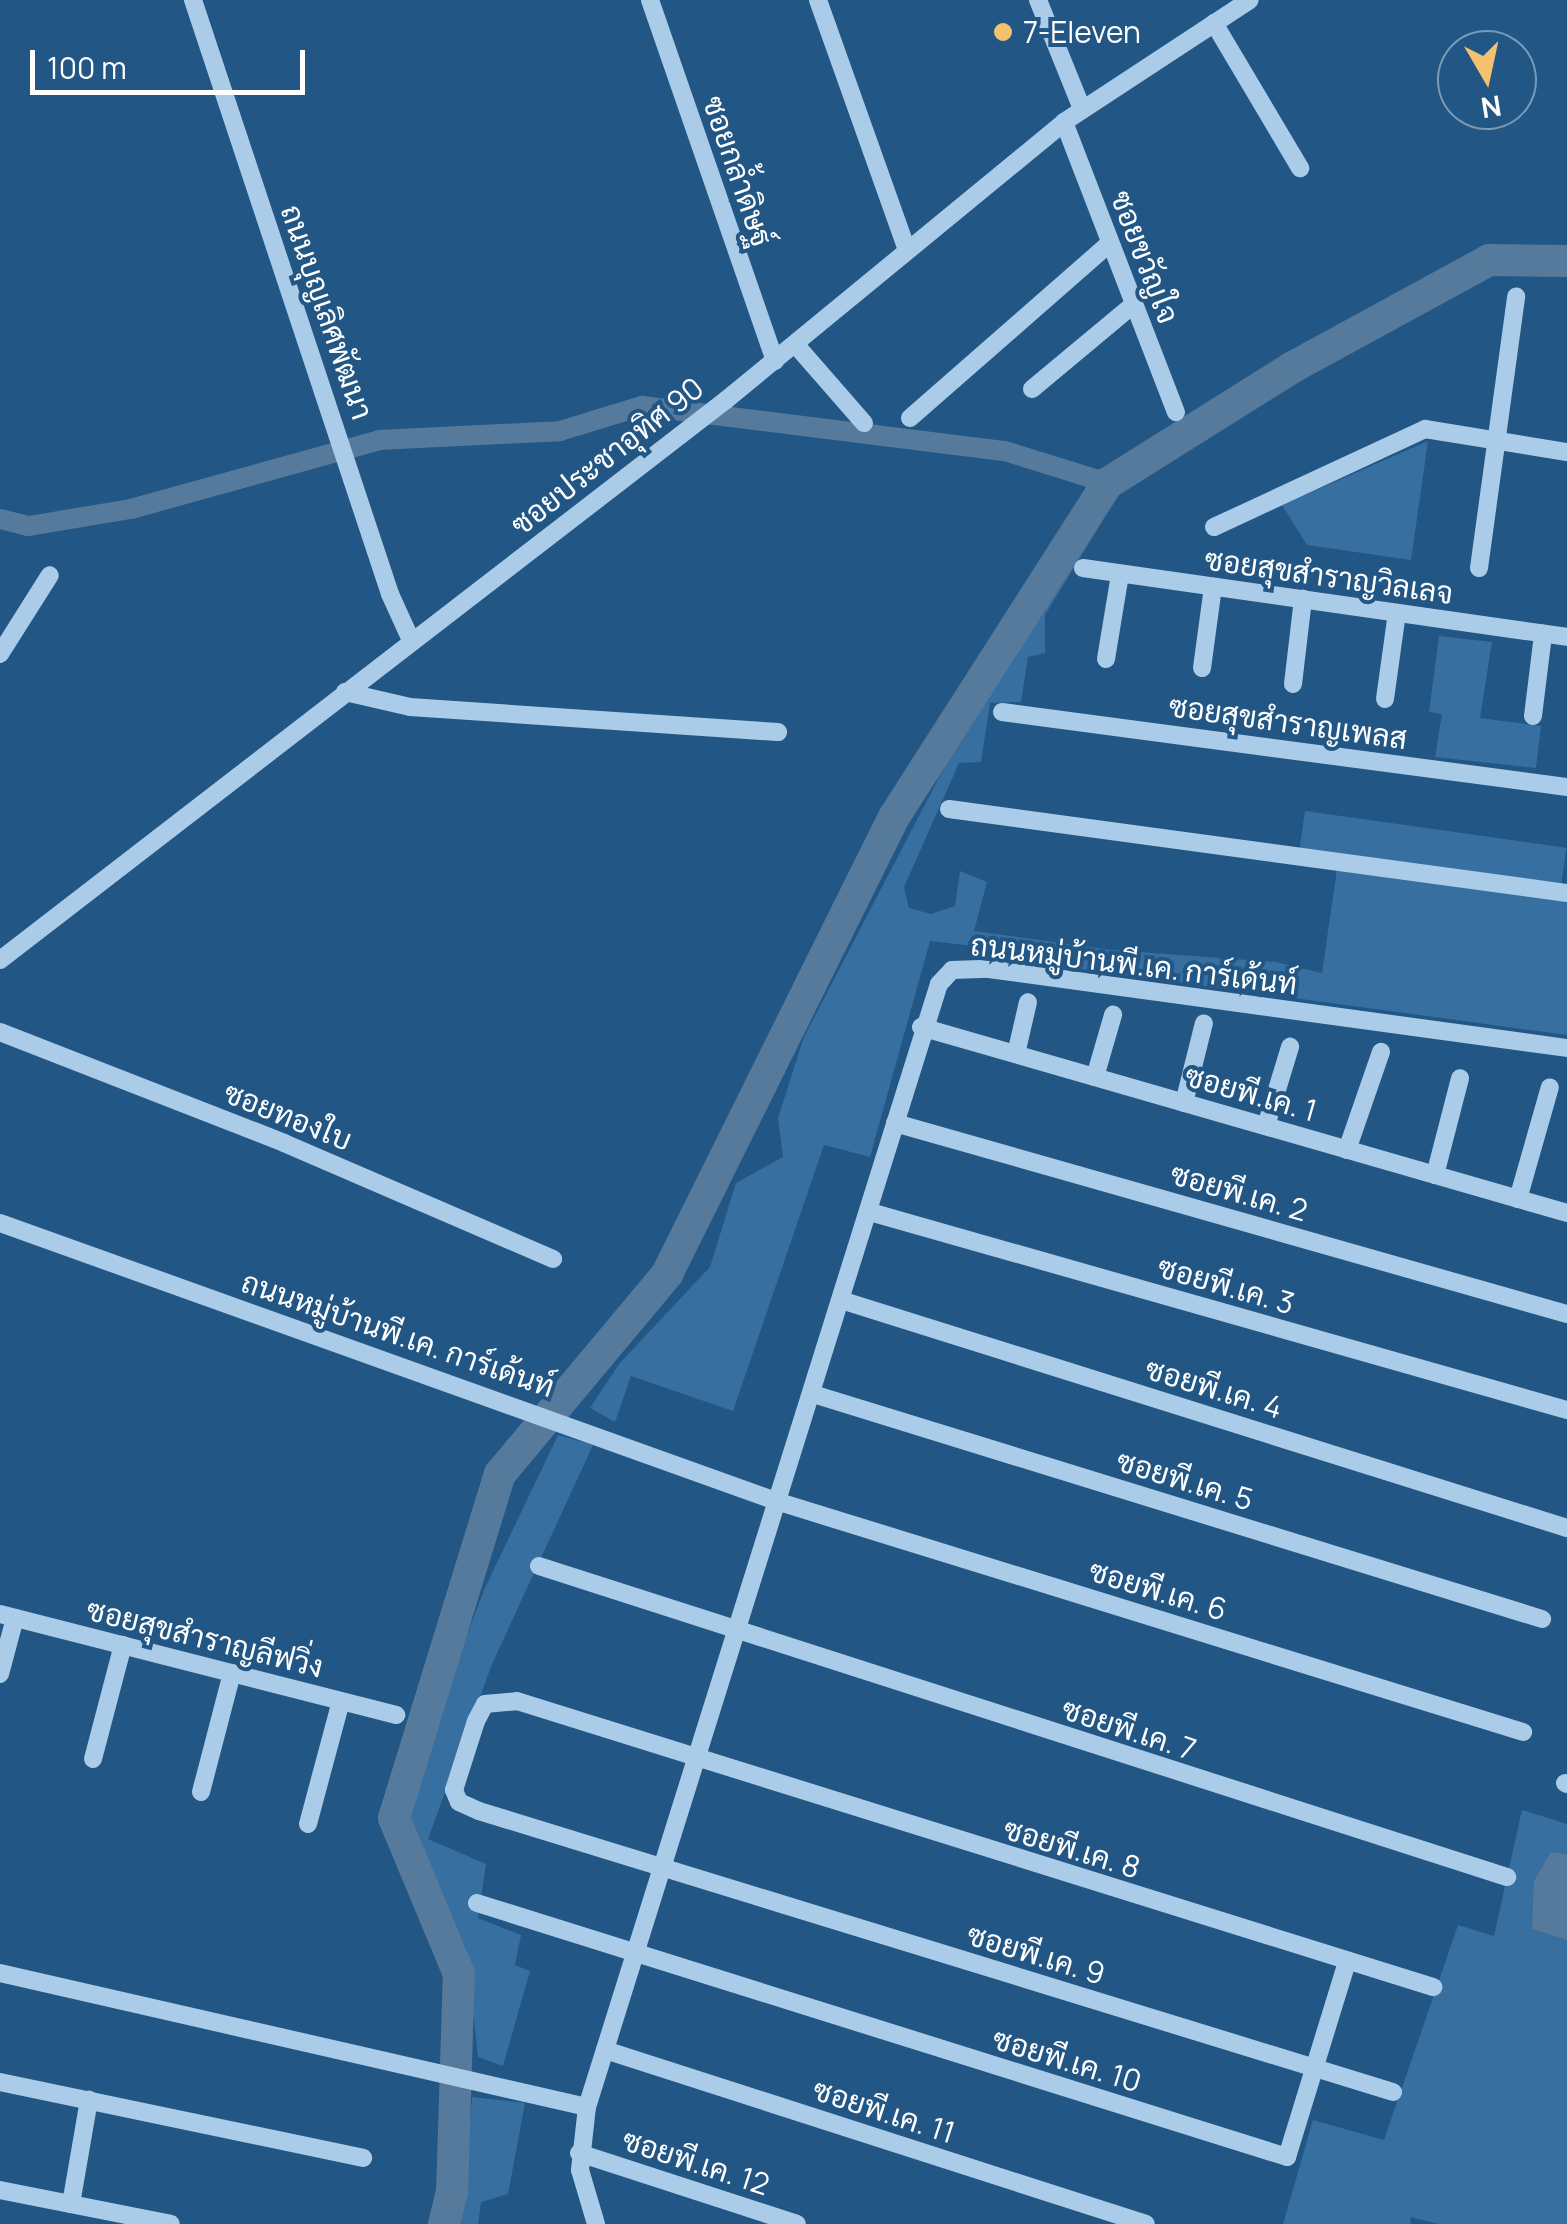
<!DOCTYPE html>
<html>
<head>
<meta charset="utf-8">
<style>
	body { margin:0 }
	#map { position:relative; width:1567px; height:2224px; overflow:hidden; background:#225684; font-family:Manrope,Sarabun,sans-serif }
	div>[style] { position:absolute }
	.green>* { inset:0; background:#376fa1; transform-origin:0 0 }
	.water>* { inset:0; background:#567a9b }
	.canal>* { height:20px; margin:-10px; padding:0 10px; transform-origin:10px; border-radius:10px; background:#567a9b }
	.river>* { height:32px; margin:-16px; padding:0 16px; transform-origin:16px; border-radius:16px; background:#567a9b }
	.minor>* { height:18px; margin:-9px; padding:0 9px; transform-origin:9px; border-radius:9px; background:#abcce8 }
	.dots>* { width:28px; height:28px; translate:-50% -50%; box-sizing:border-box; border:5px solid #225684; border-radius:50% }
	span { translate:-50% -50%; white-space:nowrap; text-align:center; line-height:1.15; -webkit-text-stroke:8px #225684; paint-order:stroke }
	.poi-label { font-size:30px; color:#fff }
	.left { translate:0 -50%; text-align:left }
	.street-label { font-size:30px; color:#fff }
	.north { position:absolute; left:1437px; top:30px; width:100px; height:100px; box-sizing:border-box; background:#225684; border:2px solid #7a9ab5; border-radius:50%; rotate:171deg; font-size:28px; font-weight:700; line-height:40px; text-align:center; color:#fff }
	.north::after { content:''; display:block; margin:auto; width:35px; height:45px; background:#f4c26e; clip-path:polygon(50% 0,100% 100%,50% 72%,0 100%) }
	.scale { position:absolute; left:30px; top:50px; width:275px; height:45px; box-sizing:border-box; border:5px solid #fff; border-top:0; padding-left:12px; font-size:30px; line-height:35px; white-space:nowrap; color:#fff; -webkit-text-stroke:8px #225684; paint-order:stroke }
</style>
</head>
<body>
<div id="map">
	<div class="green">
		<i style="clip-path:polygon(1428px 441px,1411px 560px,1307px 545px,1282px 505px)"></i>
		<i style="clip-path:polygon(1106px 515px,1045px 615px,1045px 653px,1028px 657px,1021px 702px,990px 703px,981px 762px,959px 763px,904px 887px,909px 908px,931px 914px,955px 906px,960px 871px,987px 882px,974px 931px,1112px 950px,1276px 962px,1322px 973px,1337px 869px,1567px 901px,1567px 1035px,984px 956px,974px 946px,930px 941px,870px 1157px,824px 1145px,733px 1411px,631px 1376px,615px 1422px,590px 1408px,619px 1364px,710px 1267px,736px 1183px,783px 1157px,778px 1118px,804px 1037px,970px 718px)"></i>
		<i style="clip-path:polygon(1439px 636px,1492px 642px,1480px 718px,1541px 726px,1536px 768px,1435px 757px,1442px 714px,1429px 712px)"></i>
		<i style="left:1305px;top:811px;width:264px;height:41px;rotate:8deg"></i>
		<i style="clip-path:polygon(558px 1435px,593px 1445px,492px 1664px,428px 1839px,486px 1864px,478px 1918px,521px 1935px,515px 1965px,530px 1971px,503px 2066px,478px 2057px,466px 1948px,419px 1856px,411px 1819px,422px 1754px,484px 1590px)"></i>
		<i style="clip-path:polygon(1522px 1810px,1567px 1824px,1567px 1854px,1551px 1852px,1532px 1929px,1567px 1940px,1567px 2224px,1439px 2224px,1410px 2217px,1411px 2224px,1283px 2224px,1313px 2120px,1384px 2140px,1458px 1925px,1494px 1936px)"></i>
		<i style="clip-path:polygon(472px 2097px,525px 2103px,508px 2194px,481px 2202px,478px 2224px,453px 2224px,465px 2187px)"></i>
	</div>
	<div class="water">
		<i style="clip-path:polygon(1551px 1852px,1567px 1854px,1567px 1940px,1532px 1929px,1534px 1881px)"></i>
	</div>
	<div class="canal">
		<i style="left:0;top:519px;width:30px;rotate:14deg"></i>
		<i style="left:29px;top:526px;width:103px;rotate:-9.5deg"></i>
		<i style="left:131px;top:509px;width:257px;rotate:-15.5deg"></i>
		<i style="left:379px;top:440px;width:181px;rotate:-2.8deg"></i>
		<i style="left:560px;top:431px;width:86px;rotate:-17deg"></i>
		<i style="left:642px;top:406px;width:366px;rotate:7.1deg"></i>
		<i style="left:1005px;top:451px;width:108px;rotate:17.3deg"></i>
	</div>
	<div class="river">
		<i style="left:444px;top:2224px;width:33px;rotate:-76deg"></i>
		<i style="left:452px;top:2192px;width:218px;rotate:-88.2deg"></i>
		<i style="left:459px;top:1974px;width:169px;rotate:-112.6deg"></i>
		<i style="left:394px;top:1818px;width:360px;rotate:-72.9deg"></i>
		<i style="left:500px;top:1474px;width:261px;rotate:-50.1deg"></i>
		<i style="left:667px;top:1274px;width:510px;rotate:-63.59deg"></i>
		<i style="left:894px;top:817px;width:397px;rotate:-57.4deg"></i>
		<i style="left:1108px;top:483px;width:218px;rotate:-32.1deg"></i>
		<i style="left:1293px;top:367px;width:223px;rotate:-28.6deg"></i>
		<i style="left:1489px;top:260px;width:78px;rotate:0.7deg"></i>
	</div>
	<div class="minor">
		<i style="left:193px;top:0;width:626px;rotate:71.65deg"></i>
		<i style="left:390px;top:594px;width:51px;rotate:65.5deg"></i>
		<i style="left:650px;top:0;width:382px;rotate:70.9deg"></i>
		<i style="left:818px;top:0;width:265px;rotate:70.4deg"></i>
		<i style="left:1038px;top:0;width:118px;rotate:68deg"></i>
		<i style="left:1214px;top:23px;width:169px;rotate:59.3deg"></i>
		<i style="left:1064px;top:122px;width:311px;rotate:68.9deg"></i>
		<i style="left:795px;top:344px;width:105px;rotate:48.9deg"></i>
		<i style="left:1032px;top:389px;width:133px;rotate:-39.8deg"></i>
		<i style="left:910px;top:418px;width:266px;rotate:-41.2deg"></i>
		<i style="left:1214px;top:527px;width:233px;rotate:-24.9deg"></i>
		<i style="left:1425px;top:429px;width:144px;rotate:9.2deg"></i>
		<i style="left:1083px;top:568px;width:489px;rotate:8.1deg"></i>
		<i style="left:1479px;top:568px;width:274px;rotate:-82.2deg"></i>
		<i style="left:0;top:654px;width:93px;rotate:-57.7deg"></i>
		<i style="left:1106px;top:659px;width:86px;rotate:-80.6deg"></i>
		<i style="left:1202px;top:668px;width:82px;rotate:-82.3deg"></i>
		<i style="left:1293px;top:684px;width:86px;rotate:-83.3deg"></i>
		<i style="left:345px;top:692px;width:67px;rotate:13deg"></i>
		<i style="left:410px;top:707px;width:369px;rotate:3.9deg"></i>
		<i style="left:1385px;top:699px;width:87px;rotate:-82.1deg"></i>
		<i style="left:1002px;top:712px;width:570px;rotate:7.56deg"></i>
		<i style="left:1533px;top:716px;width:83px;rotate:-83deg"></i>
		<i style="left:949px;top:809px;width:624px;rotate:7.74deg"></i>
		<i style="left:0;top:960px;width:917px;rotate:-37.64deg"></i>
		<i style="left:726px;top:400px;width:438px;rotate:-39.4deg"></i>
		<i style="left:1064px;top:122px;width:222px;rotate:-33.3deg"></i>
		<i style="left:921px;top:1027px;width:672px;rotate:16.06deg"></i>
		<i style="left:0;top:1032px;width:305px;rotate:21.3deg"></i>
		<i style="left:284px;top:1143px;width:293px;rotate:23.3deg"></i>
		<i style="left:1016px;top:1054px;width:53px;rotate:-77deg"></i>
		<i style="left:1095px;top:1077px;width:65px;rotate:-73.8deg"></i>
		<i style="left:1184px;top:1103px;width:82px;rotate:-76deg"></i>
		<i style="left:895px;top:1123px;width:699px;rotate:15.87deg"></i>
		<i style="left:1266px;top:1126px;width:83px;rotate:-73.1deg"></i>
		<i style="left:1347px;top:1150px;width:104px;rotate:-70.9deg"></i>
		<i style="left:1435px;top:1175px;width:100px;rotate:-75.5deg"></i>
		<i style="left:1518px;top:1199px;width:116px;rotate:-74.1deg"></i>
		<i style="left:870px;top:1212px;width:725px;rotate:15.86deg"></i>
		<i style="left:0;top:1223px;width:824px;rotate:19.71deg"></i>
		<i style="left:776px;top:1501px;width:782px;rotate:17.18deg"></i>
		<i style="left:844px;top:1301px;width:758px;rotate:17.43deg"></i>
		<i style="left:813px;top:1394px;width:763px;rotate:17.15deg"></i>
		<i style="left:539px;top:1566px;width:1017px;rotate:17.81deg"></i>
		<i style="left:0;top:1614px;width:409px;rotate:14.3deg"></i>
		<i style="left:0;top:1674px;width:58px;rotate:-75deg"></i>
		<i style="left:93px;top:1759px;width:118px;rotate:-75.3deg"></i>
		<i style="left:1565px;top:1783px;width:2px;rotate:27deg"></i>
		<i style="left:201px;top:1792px;width:123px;rotate:-75.4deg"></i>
		<i style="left:308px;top:1824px;width:127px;rotate:-75deg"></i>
		<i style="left:477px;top:1903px;width:849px;rotate:17.41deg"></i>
		<i style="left:1287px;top:2157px;width:204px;rotate:-72.9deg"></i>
		<i style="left:0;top:1973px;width:602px;rotate:12.86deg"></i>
		<i style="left:605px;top:2050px;width:568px;rotate:17.83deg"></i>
		<i style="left:0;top:2082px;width:371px;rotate:11.8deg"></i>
		<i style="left:1393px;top:2092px;width:956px;rotate:-162.91deg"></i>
		<i style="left:479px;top:1811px;width:22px;rotate:-156deg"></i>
		<i style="left:459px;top:1802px;width:13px;rotate:-113deg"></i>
		<i style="left:454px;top:1790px;width:72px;rotate:-72.3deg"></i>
		<i style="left:476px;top:1721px;width:19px;rotate:-62deg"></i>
		<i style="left:485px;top:1704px;width:32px;rotate:-5deg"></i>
		<i style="left:517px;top:1701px;width:960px;rotate:17.34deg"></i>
		<i style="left:579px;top:2153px;width:229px;rotate:18deg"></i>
		<i style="left:0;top:2190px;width:174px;rotate:11.2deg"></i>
		<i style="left:71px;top:2204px;width:106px;rotate:-80.2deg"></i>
		<i style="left:596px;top:2224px;width:56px;rotate:-106.5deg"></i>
		<i style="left:580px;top:2170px;width:63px;rotate:-83.7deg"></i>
		<i style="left:587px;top:2107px;width:1177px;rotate:-72.6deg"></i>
		<i style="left:939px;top:984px;width:19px;rotate:-47deg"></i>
		<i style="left:952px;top:970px;width:37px;rotate:-2deg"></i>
		<i style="left:989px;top:969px;width:583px;rotate:7.78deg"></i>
	</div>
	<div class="dots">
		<i style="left:1003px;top:32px;background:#f4c26e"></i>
	</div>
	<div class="poi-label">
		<span class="left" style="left:1023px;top:32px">7-Eleven</span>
	</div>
	<div class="street-label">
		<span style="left:738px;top:171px;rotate:71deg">ซอยกล้ำดิษฐ์</span>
		<span style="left:1145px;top:257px;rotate:69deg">ซอยขวัญใจ</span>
		<span style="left:327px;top:312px;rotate:71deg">ถนนบุญเลิศพัฒนา</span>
		<span style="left:607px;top:456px;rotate:-38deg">ซอยประชาอุทิศ 90</span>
		<span style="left:1329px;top:576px;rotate:8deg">ซอยสุขสำราญวิลเลจ</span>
		<span style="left:1288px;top:722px;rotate:8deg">ซอยสุขสำราญเพลส</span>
		<span style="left:1134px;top:964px;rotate:7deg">ถนนหมู่บ้านพี.เค. การ์เด้นท์</span>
		<span style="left:1251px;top:1093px;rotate:16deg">ซอยพี.เค. 1</span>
		<span style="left:288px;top:1116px;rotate:22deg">ซอยทองใบ</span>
		<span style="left:1239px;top:1192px;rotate:16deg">ซอยพี.เค. 2</span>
		<span style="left:1226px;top:1285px;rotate:16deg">ซอยพี.เค. 3</span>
		<span style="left:398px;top:1334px;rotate:19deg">ถนนหมู่บ้านพี.เค. การ์เด้นท์</span>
		<span style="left:1214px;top:1388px;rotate:17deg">ซอยพี.เค. 4</span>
		<span style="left:1185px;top:1480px;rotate:17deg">ซอยพี.เค. 5</span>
		<span style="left:1158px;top:1590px;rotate:17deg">ซอยพี.เค. 6</span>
		<span style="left:205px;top:1638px;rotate:14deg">ซอยสุขสำราญลีฟวิ่ง</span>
		<span style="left:1129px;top:1729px;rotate:18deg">ซอยพี.เค. 7</span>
		<span style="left:1072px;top:1848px;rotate:17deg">ซอยพี.เค. 8</span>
		<span style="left:1036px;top:1954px;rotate:17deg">ซอยพี.เค. 9</span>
		<span style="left:1067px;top:2060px;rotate:17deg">ซอยพี.เค. 10</span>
		<span style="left:884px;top:2111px;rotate:18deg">ซอยพี.เค. 11</span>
		<span style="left:696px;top:2162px;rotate:18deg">ซอยพี.เค. 12</span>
	</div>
	<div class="north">N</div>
	<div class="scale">100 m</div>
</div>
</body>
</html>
